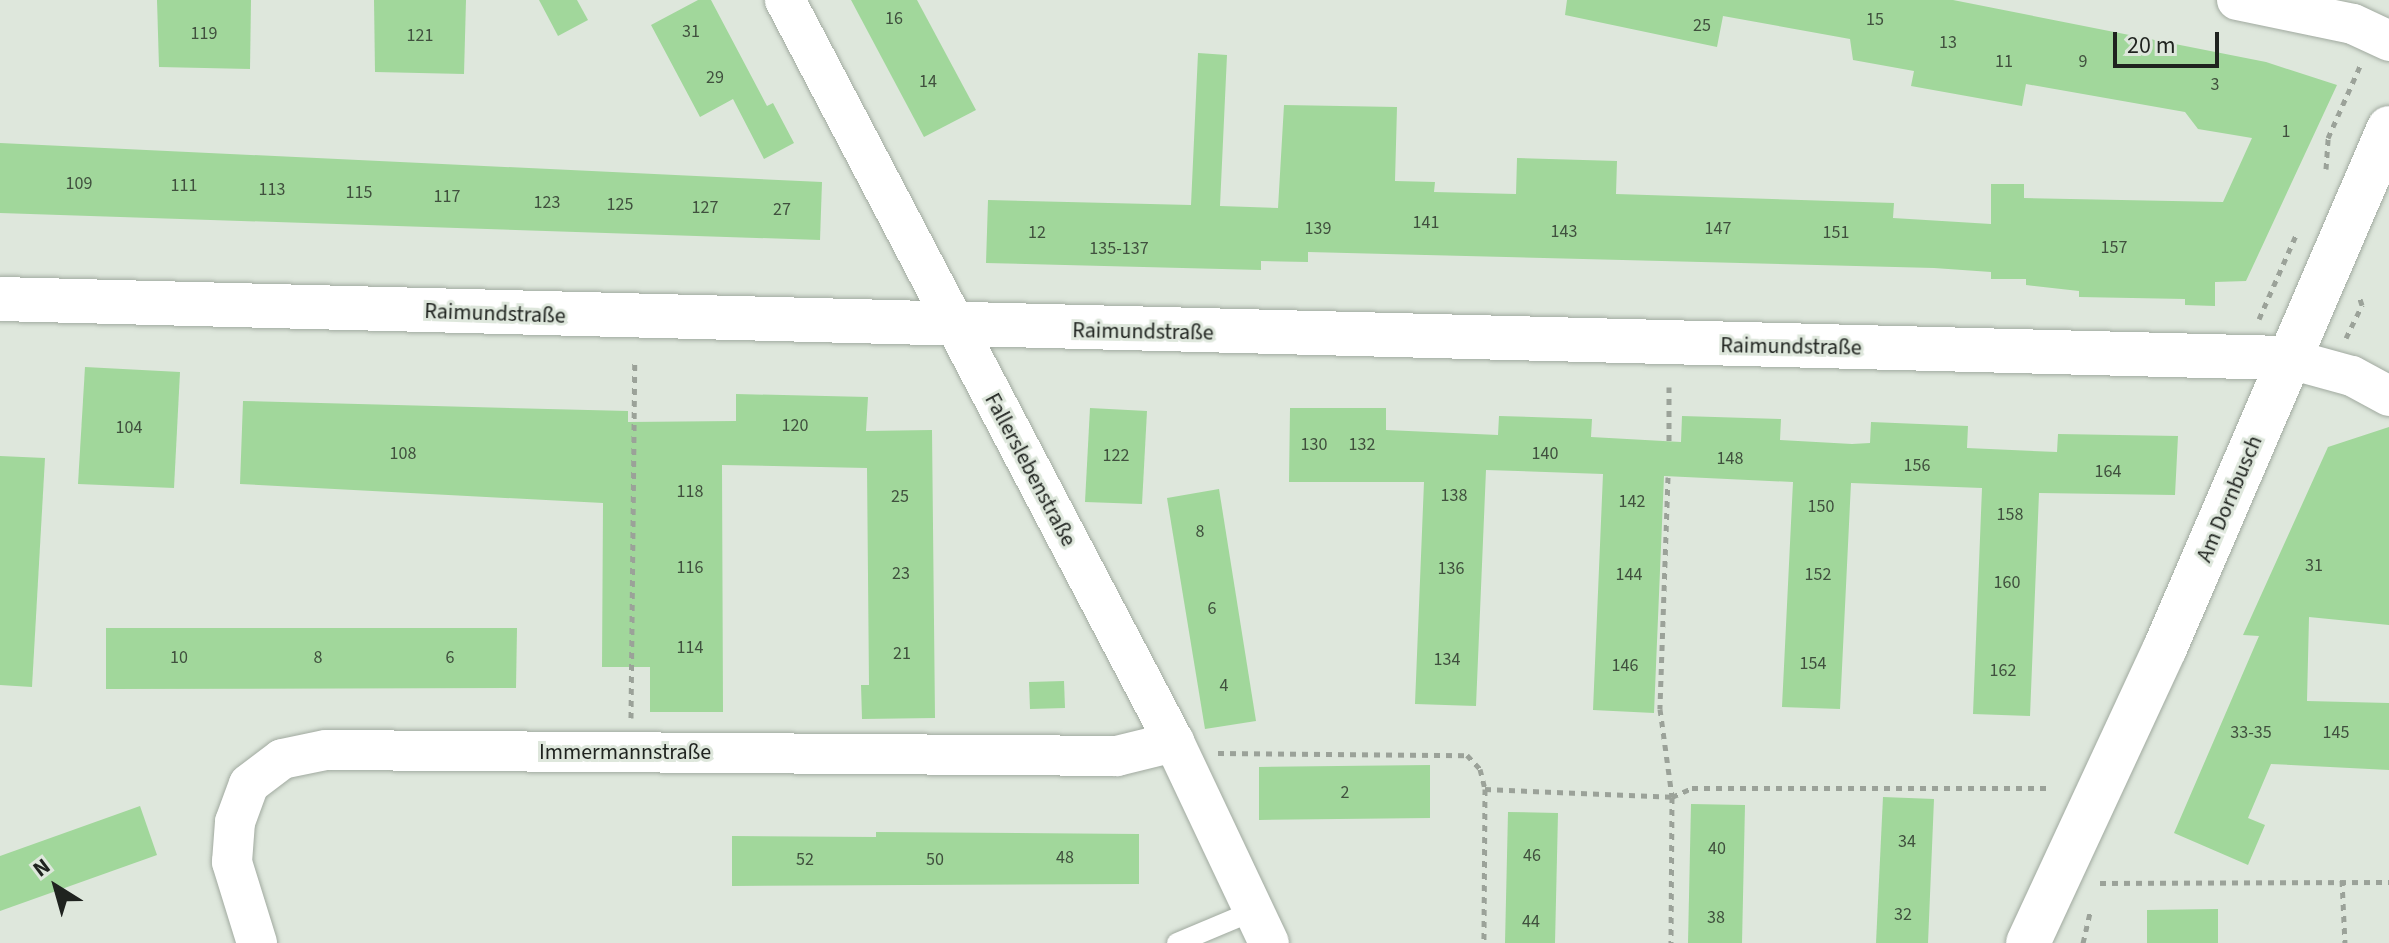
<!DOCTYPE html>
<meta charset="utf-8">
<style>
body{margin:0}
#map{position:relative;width:2389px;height:943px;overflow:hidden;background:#dee7dc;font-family:"Source Sans 3",sans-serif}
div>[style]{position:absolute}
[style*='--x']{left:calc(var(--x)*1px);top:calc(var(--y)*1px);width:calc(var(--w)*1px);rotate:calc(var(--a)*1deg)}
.building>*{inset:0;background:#a1d79b}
.path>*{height:5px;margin-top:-2.5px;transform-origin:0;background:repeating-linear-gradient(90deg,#9ba299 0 6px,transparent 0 12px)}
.roads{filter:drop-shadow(0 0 2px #a1aaa0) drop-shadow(0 0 2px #a1aaa0)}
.service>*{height:20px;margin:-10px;padding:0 10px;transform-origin:10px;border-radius:10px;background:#fff}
.minor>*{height:40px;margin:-20px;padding:0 20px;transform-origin:20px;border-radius:20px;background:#fff}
.tertiary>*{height:44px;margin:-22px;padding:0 22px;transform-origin:22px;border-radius:22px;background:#fff}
.secondary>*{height:44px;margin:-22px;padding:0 22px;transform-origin:22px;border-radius:22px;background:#fff}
span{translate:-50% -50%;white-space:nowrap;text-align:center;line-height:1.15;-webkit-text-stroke:6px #dee7dc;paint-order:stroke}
.number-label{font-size:18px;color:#40503e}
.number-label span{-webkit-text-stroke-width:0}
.street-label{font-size:22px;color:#1f231f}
.north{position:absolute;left:16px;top:847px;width:80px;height:80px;-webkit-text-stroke:6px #dee7dc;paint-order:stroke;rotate:323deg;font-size:22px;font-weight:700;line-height:32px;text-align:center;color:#1f231f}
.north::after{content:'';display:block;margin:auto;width:28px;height:36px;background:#1f231f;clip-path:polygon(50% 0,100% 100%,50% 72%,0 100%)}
.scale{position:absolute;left:2113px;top:32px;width:106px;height:36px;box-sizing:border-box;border:4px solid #1f231f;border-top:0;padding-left:10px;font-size:24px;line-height:28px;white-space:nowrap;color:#1f231f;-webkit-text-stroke:6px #dee7dc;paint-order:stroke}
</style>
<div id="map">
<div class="building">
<div style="clip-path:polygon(157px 0,251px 0,250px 69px,159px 67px)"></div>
<div style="clip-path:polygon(374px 0,466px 0,464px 74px,375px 72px)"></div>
<div style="clip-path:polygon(539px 0,577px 0,588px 20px,558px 36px)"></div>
<div style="clip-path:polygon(698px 0,711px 0,767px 106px,773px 103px,794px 143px,764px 159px,733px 99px,700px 117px,651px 25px)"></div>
<div style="clip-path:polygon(851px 0,917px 0,976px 110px,924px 137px)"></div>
<div style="clip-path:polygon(1567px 0,1953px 0,2266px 62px,2337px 85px,2246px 281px,2215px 282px,2215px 306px,2185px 305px,2185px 299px,2079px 297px,2079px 291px,2026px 285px,2026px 279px,1991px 279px,1991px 272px,1934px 268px,1308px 252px,1308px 262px,1261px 261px,1261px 270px,986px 263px,988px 200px,1191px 205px,1198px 53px,1227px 55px,1220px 206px,1278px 208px,1284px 105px,1397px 107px,1395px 181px,1435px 182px,1434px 192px,1516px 194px,1517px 158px,1617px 161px,1616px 194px,1894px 203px,1893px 218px,1991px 224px,1991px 184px,2024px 184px,2024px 198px,2223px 202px,2252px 138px,2198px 129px,2185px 112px,2026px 84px,2022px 106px,1911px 86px,1914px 71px,1853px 60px,1850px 39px,1723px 16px,1717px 47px,1565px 15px)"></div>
<div style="clip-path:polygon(0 143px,822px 182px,820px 240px,0 213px)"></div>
<div style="clip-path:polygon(85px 367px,180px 372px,174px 488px,78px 484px)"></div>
<div style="clip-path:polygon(736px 394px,868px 397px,866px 431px,932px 430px,935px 718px,862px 719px,861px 685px,869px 685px,867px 468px,722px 465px,723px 712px,650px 712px,650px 667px,602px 667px,603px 503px,240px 484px,243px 401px,628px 411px,628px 422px,736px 421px)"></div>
<div style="clip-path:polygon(1090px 408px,1147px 411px,1142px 504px,1085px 502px)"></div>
<div style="clip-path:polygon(1290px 408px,1386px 408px,1386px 430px,1498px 435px,1499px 416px,1592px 419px,1591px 437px,1681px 442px,1682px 416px,1781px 419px,1780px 440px,1852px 444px,1870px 443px,1871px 422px,1968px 426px,1967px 448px,2057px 452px,2058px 434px,2178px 436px,2175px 495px,2039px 493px,2030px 716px,1973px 714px,1982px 488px,1851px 483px,1840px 709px,1782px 707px,1793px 482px,1664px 476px,1654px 713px,1593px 710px,1603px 474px,1486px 470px,1476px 706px,1415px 704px,1424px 482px,1289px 482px)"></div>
<div style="clip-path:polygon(2389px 427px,2389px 625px,2309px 617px,2307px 701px,2389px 703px,2389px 770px,2271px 764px,2248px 818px,2265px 825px,2248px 865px,2174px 833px,2259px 636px,2243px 635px,2328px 447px)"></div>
<div style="clip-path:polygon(0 456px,45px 458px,32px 687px,0 685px)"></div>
<div style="clip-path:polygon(1219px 489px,1256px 721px,1205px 729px,1167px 498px)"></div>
<div style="clip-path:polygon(106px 628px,517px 628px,516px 688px,106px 689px)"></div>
<div style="clip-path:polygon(1064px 681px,1065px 708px,1030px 709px,1029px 682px)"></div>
<div style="clip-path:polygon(1430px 765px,1430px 818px,1259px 820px,1259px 767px)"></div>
<div style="clip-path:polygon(1883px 797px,1934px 799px,1928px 943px,1876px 943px)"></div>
<div style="clip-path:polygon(1691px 804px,1745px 805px,1742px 943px,1688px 943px)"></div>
<div style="clip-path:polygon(140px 806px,157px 855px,0 911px,0 856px)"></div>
<div style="clip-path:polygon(1508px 812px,1558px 813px,1555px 943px,1505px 943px)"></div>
<div style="clip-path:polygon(876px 832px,1139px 834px,1139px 884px,732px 886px,732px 836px,876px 837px)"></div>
<div style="clip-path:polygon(2218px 909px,2218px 943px,2147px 943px,2147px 910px)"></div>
</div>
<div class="path">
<div style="--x:2326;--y:169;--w:31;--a:-86"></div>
<div style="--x:2328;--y:138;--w:79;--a:-66"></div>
<div style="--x:2259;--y:319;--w:94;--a:-66.2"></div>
<div style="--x:2346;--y:338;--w:37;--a:-64"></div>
<div style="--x:2362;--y:305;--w:9;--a:-108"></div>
<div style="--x:1669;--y:387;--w:54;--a:90"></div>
<div style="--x:1668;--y:477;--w:232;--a:92"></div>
<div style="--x:1660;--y:709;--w:89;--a:82.2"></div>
<div style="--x:1672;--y:797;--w:146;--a:90.4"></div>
<div style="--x:631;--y:718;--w:359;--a:-89.4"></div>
<div style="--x:1218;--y:753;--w:249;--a:0.5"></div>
<div style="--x:1467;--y:755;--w:19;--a:47"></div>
<div style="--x:1480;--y:769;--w:21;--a:76"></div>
<div style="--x:1485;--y:789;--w:154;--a:90.4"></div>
<div style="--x:1485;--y:789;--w:187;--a:2.4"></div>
<div style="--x:1672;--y:797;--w:22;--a:-24"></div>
<div style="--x:1692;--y:788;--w:359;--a:0"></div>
<div style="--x:2342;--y:880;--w:63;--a:87.3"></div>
<div style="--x:2100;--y:883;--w:289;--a:-0.2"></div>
<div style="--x:2083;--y:943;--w:35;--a:-77"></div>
</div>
<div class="roads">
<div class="service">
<div style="--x:1177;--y:943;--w:82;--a:-22.8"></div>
</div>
<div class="minor">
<div style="--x:785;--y:0;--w:838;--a:62.33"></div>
<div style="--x:1174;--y:742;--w:222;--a:64.7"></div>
<div style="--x:2237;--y:0;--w:118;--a:11.7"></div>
<div style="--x:2353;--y:24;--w:40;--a:25"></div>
<div style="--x:2286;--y:358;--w:68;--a:15.3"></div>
<div style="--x:2352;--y:376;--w:42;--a:28.4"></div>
<div style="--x:257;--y:943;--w:85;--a:-107.2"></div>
<div style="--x:232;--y:862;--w:40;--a:-85.7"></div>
<div style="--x:235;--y:822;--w:40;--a:-69.8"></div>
<div style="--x:249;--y:784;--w:41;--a:-37.1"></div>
<div style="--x:282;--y:759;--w:45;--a:-11.6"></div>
<div style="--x:326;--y:750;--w:791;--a:0.43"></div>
<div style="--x:1117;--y:756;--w:59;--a:-13.8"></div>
</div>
<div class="tertiary">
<div style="--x:0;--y:299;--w:2287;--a:1.48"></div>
</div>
<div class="secondary">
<div style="--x:2028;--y:943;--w:325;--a:-65.1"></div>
<div style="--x:2165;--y:648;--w:566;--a:-66.7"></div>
</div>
</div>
<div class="number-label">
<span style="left:894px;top:19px">16</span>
<span style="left:1875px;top:20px">15</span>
<span style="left:1702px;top:26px">25</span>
<span style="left:691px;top:32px">31</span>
<span style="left:204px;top:34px">119</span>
<span style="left:420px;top:36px">121</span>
<span style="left:1948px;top:43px">13</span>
<span style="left:2004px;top:62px">11</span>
<span style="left:2083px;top:62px">9</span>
<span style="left:715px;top:78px">29</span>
<span style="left:928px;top:82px">14</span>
<span style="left:2215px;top:85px">3</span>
<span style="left:2286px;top:132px">1</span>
<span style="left:79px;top:184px">109</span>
<span style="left:184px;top:186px">111</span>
<span style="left:272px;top:190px">113</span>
<span style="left:359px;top:193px">115</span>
<span style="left:447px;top:197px">117</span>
<span style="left:547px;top:203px">123</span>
<span style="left:620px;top:205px">125</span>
<span style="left:705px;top:208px">127</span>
<span style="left:782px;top:210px">27</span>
<span style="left:1426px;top:223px">141</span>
<span style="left:1318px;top:229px">139</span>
<span style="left:1718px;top:229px">147</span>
<span style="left:1564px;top:232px">143</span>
<span style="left:1037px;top:233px">12</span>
<span style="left:1836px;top:233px">151</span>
<span style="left:2114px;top:248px">157</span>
<span style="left:1119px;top:249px">135-137</span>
<span style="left:795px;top:426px">120</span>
<span style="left:129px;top:428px">104</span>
<span style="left:1314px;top:445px">130</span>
<span style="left:1362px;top:445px">132</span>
<span style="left:403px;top:454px">108</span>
<span style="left:1545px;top:454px">140</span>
<span style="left:1116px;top:456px">122</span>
<span style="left:1730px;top:459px">148</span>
<span style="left:1917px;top:466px">156</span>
<span style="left:2108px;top:472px">164</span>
<span style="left:690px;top:492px">118</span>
<span style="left:1454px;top:496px">138</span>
<span style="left:900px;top:497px">25</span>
<span style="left:1632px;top:502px">142</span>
<span style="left:1821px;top:507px">150</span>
<span style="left:2010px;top:515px">158</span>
<span style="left:1200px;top:532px">8</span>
<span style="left:2314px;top:566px">31</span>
<span style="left:690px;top:568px">116</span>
<span style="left:1451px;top:569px">136</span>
<span style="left:901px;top:574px">23</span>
<span style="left:1629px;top:575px">144</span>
<span style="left:1818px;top:575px">152</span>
<span style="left:2007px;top:583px">160</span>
<span style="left:1212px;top:609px">6</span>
<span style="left:690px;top:648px">114</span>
<span style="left:902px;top:654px">21</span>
<span style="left:179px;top:658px">10</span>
<span style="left:318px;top:658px">8</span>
<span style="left:450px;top:658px">6</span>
<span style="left:1447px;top:660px">134</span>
<span style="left:1813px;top:664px">154</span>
<span style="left:1625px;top:666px">146</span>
<span style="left:2003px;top:671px">162</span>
<span style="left:1224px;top:686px">4</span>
<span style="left:2251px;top:733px">33-35</span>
<span style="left:2336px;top:733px">145</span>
<span style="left:1345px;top:793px">2</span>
<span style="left:1907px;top:842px">34</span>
<span style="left:1717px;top:849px">40</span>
<span style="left:1532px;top:856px">46</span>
<span style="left:1065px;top:858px">48</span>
<span style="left:805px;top:860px">52</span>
<span style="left:935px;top:860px">50</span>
<span style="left:1903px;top:915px">32</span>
<span style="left:1716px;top:918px">38</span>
<span style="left:1531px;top:922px">44</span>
</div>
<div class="street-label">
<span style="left:495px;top:314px;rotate:2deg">Raimundstraße</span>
<span style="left:1143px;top:332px;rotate:1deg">Raimundstraße</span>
<span style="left:1791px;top:347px;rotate:1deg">Raimundstraße</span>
<span style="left:1030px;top:470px;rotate:62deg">Fallerslebenstraße</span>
<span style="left:2230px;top:499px;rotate:-67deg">Am Dornbusch</span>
<span style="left:625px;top:753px">Immermannstraße</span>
</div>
<div class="north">N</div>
<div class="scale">20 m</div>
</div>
